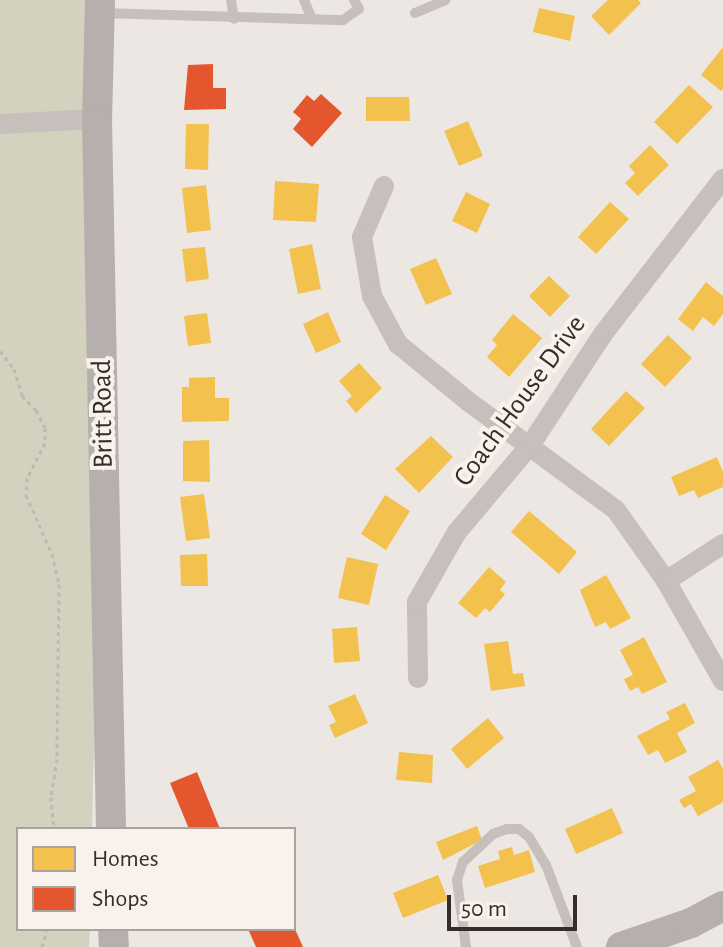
<!DOCTYPE html>
<style>
body{margin:0}
#map{position:relative;width:723px;height:947px;overflow:hidden;background:#ede7e3;font-family:"Alegreya Sans",sans-serif}
div>[style]{position:absolute}
[style*='--x']{left:calc(var(--x)*1px);top:calc(var(--y)*1px);width:calc(var(--w)*1px);rotate:calc(var(--a)*1deg)}
.green>*{inset:0;background:#d2d2be}
.homes>*{inset:0;background:#f2c14e}
.shops>*{inset:0;background:#e4572e}
.path>*{height:3px;margin-top:-1.5px;transform-origin:0;background:repeating-linear-gradient(90deg,#bfb8b5 0 4px,transparent 0 8px)}
.lane>*{height:10px;margin:-5px;padding:0 5px;transform-origin:5px;border-radius:5px;background:#c7bfbc}
.street>*{height:20px;margin:-10px;padding:0 10px;transform-origin:10px;border-radius:10px;background:#c7bfbc}
.secondary>*{height:30px;margin:-15px;padding:0 15px;transform-origin:15px;border-radius:15px;background:#b7afad}
span{translate:-50% -50%;white-space:nowrap;text-align:center;line-height:1.15;-webkit-text-stroke:8px #f9f1ec;paint-order:stroke}
.street-label{font-size:28px;color:#372c2a}
.legend{position:absolute;left:16px;top:827px;width:280px;height:104px;box-sizing:border-box;background:#f9f1ec;border:2px solid #aba29e;margin:0;padding:10px 14px;list-style:none;font-size:24px;color:#372c2a}
.legend li{display:flex;align-items:center;gap:16px;height:40px}
.legend b{width:40px;border:2px solid #aba29e}
.scale{position:absolute;left:447px;top:895px;width:130px;height:36px;box-sizing:border-box;border:4px solid #372c2a;border-top:0;padding-left:10px;font-size:24px;line-height:28px;white-space:nowrap;color:#372c2a;-webkit-text-stroke:6px #f9f1ec;paint-order:stroke}
</style>
<div id="map">
<div class="green">
<div style="clip-path:polygon(0 0,107px 0,110px 111px,92px 829px,18px 829px,18px 929px,90px 929px,89px 947px,0 947px)"></div>
</div>
<div class="homes">
<div style="clip-path:polygon(608px 0,638px 0,641px 3px,609px 35px,591px 16px)"></div>
<div style="clip-path:polygon(539px 8px,575px 16px,570px 41px,533px 32px)"></div>
<div style="clip-path:polygon(723px 47px,723px 89px,721px 91px,701px 75px)"></div>
<div style="clip-path:polygon(689px 85px,713px 107px,677px 144px,654px 122px)"></div>
<div style="clip-path:polygon(366px 97px,409px 97px,410px 121px,366px 121px)"></div>
<div style="clip-path:polygon(468px 121px,483px 156px,459px 166px,444px 131px)"></div>
<div style="clip-path:polygon(186px 124px,209px 124px,208px 170px,185px 169px)"></div>
<div style="clip-path:polygon(650px 145px,669px 165px,638px 196px,625px 183px,635px 173px,629px 166px)"></div>
<div style="clip-path:polygon(275px 181px,319px 184px,316px 222px,273px 220px)"></div>
<div style="clip-path:polygon(206px 185px,211px 230px,187px 233px,182px 188px)"></div>
<div style="clip-path:polygon(466px 192px,490px 204px,477px 233px,452px 221px)"></div>
<div style="clip-path:polygon(610px 202px,629px 219px,596px 254px,578px 237px)"></div>
<div style="clip-path:polygon(312px 244px,321px 289px,298px 294px,289px 249px)"></div>
<div style="clip-path:polygon(205px 247px,209px 279px,186px 282px,182px 249px)"></div>
<div style="clip-path:polygon(436px 258px,452px 294px,426px 305px,410px 269px)"></div>
<div style="clip-path:polygon(549px 276px,570px 296px,550px 317px,529px 296px)"></div>
<div style="clip-path:polygon(706px 282px,723px 296px,723px 314px,714px 326px,703px 317px,693px 331px,678px 319px)"></div>
<div style="clip-path:polygon(328px 312px,341px 342px,316px 353px,303px 324px)"></div>
<div style="clip-path:polygon(207px 313px,211px 343px,188px 346px,184px 316px)"></div>
<div style="clip-path:polygon(513px 314px,542px 338px,509px 377px,487px 357px,497px 345px,492px 340px)"></div>
<div style="clip-path:polygon(668px 335px,692px 358px,665px 387px,641px 364px)"></div>
<div style="clip-path:polygon(359px 363px,382px 388px,356px 413px,346px 401px,352px 396px,339px 381px)"></div>
<div style="clip-path:polygon(215px 377px,215px 398px,229px 398px,229px 421px,182px 422px,182px 387px,189px 387px,189px 378px)"></div>
<div style="clip-path:polygon(626px 391px,645px 408px,609px 446px,591px 429px)"></div>
<div style="clip-path:polygon(431px 436px,453px 457px,419px 493px,395px 469px)"></div>
<div style="clip-path:polygon(209px 440px,210px 482px,183px 481px,183px 441px)"></div>
<div style="clip-path:polygon(717px 457px,723px 472px,723px 487px,698px 498px,694px 490px,679px 496px,671px 477px)"></div>
<div style="clip-path:polygon(204px 494px,210px 538px,186px 541px,180px 497px)"></div>
<div style="clip-path:polygon(385px 495px,410px 511px,386px 550px,361px 534px)"></div>
<div style="clip-path:polygon(529px 511px,577px 552px,559px 574px,511px 532px)"></div>
<div style="clip-path:polygon(207px 554px,208px 586px,181px 586px,180px 555px)"></div>
<div style="clip-path:polygon(347px 557px,378px 564px,369px 605px,338px 598px)"></div>
<div style="clip-path:polygon(489px 567px,506px 582px,500px 590px,505px 594px,490px 612px,485px 608px,476px 618px,458px 603px)"></div>
<div style="clip-path:polygon(606px 575px,631px 618px,610px 629px,606px 622px,595px 627px,580px 590px)"></div>
<div style="clip-path:polygon(357px 627px,360px 661px,334px 663px,332px 629px)"></div>
<div style="clip-path:polygon(644px 637px,667px 682px,642px 694px,638px 687px,630px 691px,624px 679px,633px 675px,620px 650px)"></div>
<div style="clip-path:polygon(508px 641px,513px 674px,523px 673px,525px 686px,491px 691px,484px 644px)"></div>
<div style="clip-path:polygon(355px 694px,368px 723px,335px 738px,329px 725px,336px 722px,328px 706px)"></div>
<div style="clip-path:polygon(685px 703px,695px 723px,677px 733px,687px 752px,665px 763px,658px 750px,648px 755px,637px 736px,670px 719px,666px 712px)"></div>
<div style="clip-path:polygon(488px 718px,504px 738px,467px 769px,451px 749px)"></div>
<div style="clip-path:polygon(399px 752px,433px 755px,432px 783px,396px 780px)"></div>
<div style="clip-path:polygon(718px 760px,723px 769px,723px 802px,698px 816px,691px 804px,684px 808px,679px 800px,696px 791px,688px 777px)"></div>
<div style="clip-path:polygon(612px 808px,623px 833px,576px 854px,565px 829px)"></div>
<div style="clip-path:polygon(477px 826px,482px 840px,443px 860px,436px 842px)"></div>
<div style="clip-path:polygon(512px 847px,514px 855px,529px 850px,535px 872px,485px 888px,478px 866px,500px 859px,498px 851px)"></div>
<div style="clip-path:polygon(438px 875px,448px 900px,403px 918px,393px 893px)"></div>
</div>
<div class="shops">
<div style="clip-path:polygon(213px 64px,213px 88px,226px 88px,226px 109px,184px 110px,188px 65px)"></div>
<div style="clip-path:polygon(321px 94px,342px 113px,312px 147px,293px 129px,301px 119px,293px 112px,307px 95px,314px 101px)"></div>
<div style="clip-path:polygon(197px 772px,220px 829px,189px 829px,170px 783px)"></div>
<div style="clip-path:polygon(248px 929px,295px 929px,303px 947px,256px 947px)"></div>
</div>
<div class="path">
<div style="--x:0;--y:351;--w:23;--a:52"></div>
<div style="--x:14;--y:369;--w:28;--a:73"></div>
<div style="--x:22;--y:396;--w:20;--a:45"></div>
<div style="--x:36;--y:410;--w:20;--a:63"></div>
<div style="--x:45;--y:428;--w:15;--a:90"></div>
<div style="--x:45;--y:443;--w:39;--a:117"></div>
<div style="--x:27;--y:478;--w:17;--a:93"></div>
<div style="--x:26;--y:495;--w:64;--a:66.2"></div>
<div style="--x:52;--y:554;--w:31;--a:77"></div>
<div style="--x:59;--y:584;--w:175;--a:90.7"></div>
<div style="--x:57;--y:759;--w:38;--a:99"></div>
<div style="--x:51;--y:797;--w:32;--a:85"></div>
<div style="--x:42;--y:947;--w:19;--a:-74"></div>
</div>
<div class="lane">
<div style="--x:231;--y:0;--w:19;--a:81"></div>
<div style="--x:304;--y:0;--w:21;--a:67"></div>
<div style="--x:101;--y:13;--w:242;--a:1.7"></div>
<div style="--x:343;--y:20;--w:19;--a:-35"></div>
<div style="--x:359;--y:9;--w:10;--a:-119"></div>
<div style="--x:415;--y:13;--w:33;--a:-23"></div>
<div style="--x:466;--y:947;--w:68;--a:-97.7"></div>
<div style="--x:457;--y:880;--w:19;--a:-72"></div>
<div style="--x:463;--y:862;--w:41;--a:-43"></div>
<div style="--x:493;--y:834;--w:15;--a:-20"></div>
<div style="--x:507;--y:829;--w:12;--a:0"></div>
<div style="--x:519;--y:829;--w:13;--a:39"></div>
<div style="--x:529;--y:837;--w:33;--a:59"></div>
<div style="--x:546;--y:865;--w:88;--a:69.3"></div>
</div>
<div class="street">
<div style="--x:0;--y:124;--w:97;--a:-3"></div>
<div style="--x:384;--y:186;--w:56;--a:113.3"></div>
<div style="--x:362;--y:237;--w:60;--a:80.4"></div>
<div style="--x:372;--y:296;--w:55;--a:61.6"></div>
<div style="--x:398;--y:344;--w:92;--a:39.2"></div>
<div style="--x:469;--y:402;--w:182;--a:36.3"></div>
<div style="--x:616;--y:510;--w:87;--a:54.8"></div>
<div style="--x:666;--y:581;--w:115;--a:60.3"></div>
<div style="--x:666;--y:581;--w:68;--a:-33"></div>
<div style="--x:418;--y:678;--w:76;--a:-90.8"></div>
<div style="--x:417;--y:602;--w:81;--a:-60.3"></div>
<div style="--x:457;--y:532;--w:115;--a:-49.9"></div>
<div style="--x:531;--y:444;--w:131;--a:-56.8"></div>
<div style="--x:603;--y:334;--w:196;--a:-52.3"></div>
</div>
<div class="secondary">
<div style="--x:100;--y:0;--w:119;--a:91.4"></div>
<div style="--x:97;--y:119;--w:710;--a:88.87"></div>
<div style="--x:113;--y:929;--w:18;--a:87"></div>
<div style="--x:621;--y:947;--w:74;--a:-18.9"></div>
<div style="--x:691;--y:923;--w:36;--a:-28"></div>
</div>
<div class="street-label">
<span style="left:520px;top:401px;rotate:-54deg">Coach House Drive</span>
<span style="left:103px;top:414px;rotate:-91deg">Britt Road</span>
</div>
<ul class="legend">
<li><b style="height:22px;background:#f2c14e"></b>Homes</li>
<li><b style="height:22px;background:#e4572e"></b>Shops</li>
</ul>
<div class="scale">50 m</div>
</div>
